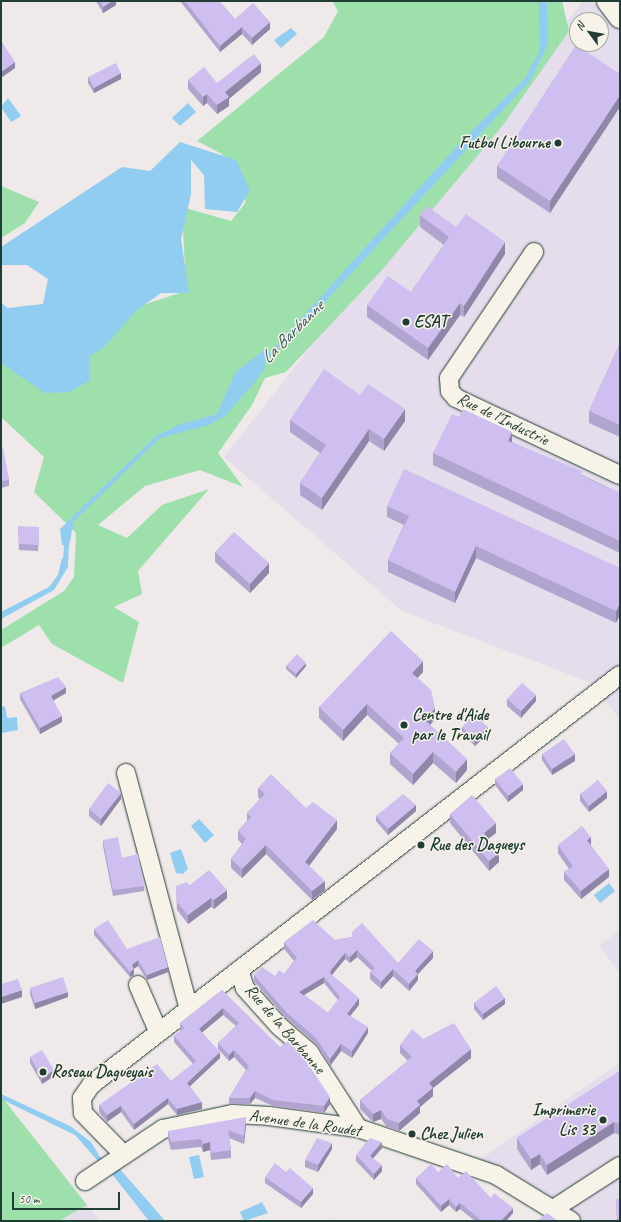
<!DOCTYPE html>
<style>
body{margin:0}
#map{position:relative;width:621px;height:1222px;overflow:hidden;background:#efe9ea;font-family:Caveat,sans-serif}
div>[style]{position:absolute}
[style*='--x']{left:calc(var(--x)*1px);top:calc(var(--y)*1px);width:calc(var(--w)*1px);rotate:calc(var(--a)*1deg)}
.built>*{inset:0;background:#e5dcec}
.green>*{inset:0;background:#9de0ab}
.water>*{inset:0;background:#90cdf0}
.stream>*{height:4.5px;margin:-2.25px;padding:0 2.25px;transform-origin:2.25px;border-radius:2.25px;background:#90cdf0}
.roads{filter:drop-shadow(0 0 1px #1f3d34) drop-shadow(0 0 1px #1f3d34)}
.minor>*{height:18px;margin:-9px;padding:0 9px;transform-origin:9px;border-radius:9px;background:#f7f3e8}
.major>*{height:22px;margin:-11px;padding:0 11px;transform-origin:11px;border-radius:11px;background:#f7f3e8}
.wall>*{inset:0;background:#b1a4ce}
.shaded-wall>*{inset:0;background:#9086a8}
.building>*{inset:0;background:#cebff0}
.dots>*{width:11px;height:11px;translate:-50% -50%;box-sizing:border-box;border:2px solid #f7f3e8;border-radius:50%}
span{translate:-50% -50%;white-space:nowrap;text-align:center;line-height:1.15;-webkit-text-stroke:3px #f7f3e8;paint-order:stroke}
.poi-label{font-size:17px;color:#1f3d34;font-weight:700}
.right{translate:-100% -50%;text-align:right}
.left{translate:0 -50%;text-align:left}
.street-label{font-size:17px;color:#1f3d34}
.water-label{font-size:18px;color:#365a5a;font-style:italic}
.frame{position:absolute;inset:0;border:2px solid #1f3d34;pointer-events:none}
.north{position:absolute;left:569px;top:12px;width:40px;height:40px;box-sizing:border-box;background:#f7f3e8;border:1px solid #a1aaa0;border-radius:50%;rotate:302deg;font-size:11px;font-weight:700;line-height:16px;text-align:center;color:#1f3d34}
.north::after{content:'';display:block;margin:auto;width:14px;height:18px;background:#1f3d34;clip-path:polygon(50% 0,100% 100%,50% 72%,0 100%)}
.scale{position:absolute;left:12px;top:1192px;width:108px;height:18px;box-sizing:border-box;border:2px solid #1f3d34;border-top:0;padding-left:5px;font-size:12px;line-height:14px;white-space:nowrap;color:#1f3d34;-webkit-text-stroke:3px #f7f3e8;paint-order:stroke}
</style>
<div id="map">
<div class="built">
<div style="clip-path:polygon(evenodd,583px 1px,591px 1px,620px 31px,620px 720px,592px 683px,402px 611px,224px 457px,583px 1px,577px 20px,601px 20px,601px 44px,577px 44px,577px 20px)"></div>
<div style="clip-path:polygon(620px 929px,620px 973px,599px 946px)"></div>
<div style="clip-path:polygon(620px 1063px,620px 1221px,557px 1221px,479px 1160px)"></div>
<div style="clip-path:polygon(87px 1205px,100px 1221px,59px 1221px)"></div>
</div>
<div class="green">
<div style="clip-path:polygon(332px 1px,562px 1px,569px 31px,503px 125px,381px 271px,286px 372px,265px 378px,252px 405px,218px 453px,243px 487px,200px 470px,145px 486px,98px 525px,127px 538px,162px 505px,209px 489px,138px 571px,142px 594px,114px 607px,139px 622px,123px 683px,52px 644px,39px 625px,1px 648px,1px 630px,64px 591px,74px 577px,76px 533px,34px 492px,44px 457px,1px 417px,1px 363px,27px 379px,112px 315px,186px 291px,182px 207px,231px 221px,246px 202px,222px 154px,197px 141px,324px 37px,338px 11px)"></div>
<div style="clip-path:polygon(1px 186px,39px 202px,25px 223px,1px 238px)"></div>
<div style="clip-path:polygon(1px 1096px,87px 1205px,59px 1221px,1px 1221px)"></div>
</div>
<div class="water">
<div style="clip-path:polygon(539px 1px,547px 1px,548px 45px,529px 82px,283px 347px,279px 343px,459px 144px,525px 78px,540px 51px)"></div>
<div style="clip-path:polygon(291px 28px,297px 34px,281px 48px,274px 40px)"></div>
<div style="clip-path:polygon(8px 98px,21px 116px,11px 122px,1px 107px)"></div>
<div style="clip-path:polygon(188px 103px,196px 112px,180px 126px,172px 118px)"></div>
<div style="clip-path:polygon(180px 142px,236px 160px,250px 190px,237px 212px,205px 209px,204px 175px,191px 160px,191px 194px,181px 239px,189px 293px,161px 293px,137px 310px,104px 347px,90px 356px,89px 381px,69px 392px,45px 393px,1px 363px,1px 303px,8px 308px,43px 304px,48px 279px,27px 265px,1px 265px,1px 247px,122px 167px,150px 171px)"></div>
<div style="clip-path:polygon(277px 344px,280px 346px,264px 363px,266px 366px,255px 382px,225px 416px,209px 425px,160px 438px,74px 521px,69px 546px,62px 545px,60px 529px,156px 436px,178px 425px,217px 414px,235px 373px,265px 349px,269px 353px)"></div>
<div style="clip-path:polygon(62px 558px,68px 558px,68px 567px,54px 590px,1px 619px,1px 612px,49px 587px,58px 575px)"></div>
<div style="clip-path:polygon(5px 706px,7px 718px,17px 717px,18px 730px,1px 733px,1px 707px)"></div>
<div style="clip-path:polygon(199px 819px,214px 835px,205px 843px,191px 826px)"></div>
<div style="clip-path:polygon(181px 849px,188px 869px,183px 874px,176px 873px,170px 853px)"></div>
<div style="clip-path:polygon(609px 883px,615px 891px,600px 903px,594px 895px)"></div>
<div style="clip-path:polygon(1px 1094px,70px 1126px,91px 1142px,102px 1160px,98px 1161px,75px 1135px,1px 1099px)"></div>
<div style="clip-path:polygon(199px 1155px,204px 1177px,194px 1179px,189px 1157px)"></div>
<div style="clip-path:polygon(117px 1166px,148px 1201px,165px 1221px,149px 1221px,112px 1174px,112px 1167px)"></div>
<div style="clip-path:polygon(262px 1202px,268px 1213px,244px 1221px,240px 1212px)"></div>
</div>
<div class="stream">
<div style="--x:65;--y:563;--w:22;--a:-87"></div>
</div>
<div class="roads">
<div class="minor">
<div style="--x:534;--y:252;--w:152;--a:124"></div>
<div style="--x:449;--y:378;--w:13;--a:86"></div>
<div style="--x:450;--y:391;--w:9;--a:49"></div>
<div style="--x:456;--y:398;--w:181;--a:25.2"></div>
<div style="--x:126;--y:773;--w:241;--a:75.1"></div>
<div style="--x:239;--y:970;--w:19;--a:72"></div>
<div style="--x:245;--y:988;--w:51;--a:48.2"></div>
<div style="--x:279;--y:1026;--w:40;--a:41"></div>
<div style="--x:309;--y:1052;--w:90;--a:57.2"></div>
<div style="--x:138;--y:985;--w:50;--a:66.5"></div>
<div style="--x:122;--y:1153;--w:56;--a:-134.3"></div>
<div style="--x:83;--y:1113;--w:15;--a:-94"></div>
<div style="--x:82;--y:1098;--w:16;--a:-55"></div>
<div style="--x:91;--y:1085;--w:669;--a:-37.78"></div>
<div style="--x:85;--y:1181;--w:94;--a:-33.7"></div>
<div style="--x:163;--y:1129;--w:72;--a:-12.1"></div>
<div style="--x:233;--y:1114;--w:36;--a:3"></div>
<div style="--x:269;--y:1116;--w:90;--a:7.7"></div>
<div style="--x:358;--y:1128;--w:146;--a:18.8"></div>
<div style="--x:496;--y:1175;--w:88;--a:31.5"></div>
<div style="--x:555;--y:1208;--w:77;--a:-32.9"></div>
</div>
<div class="major">
<div style="--x:608;--y:1;--w:20;--a:53"></div>
</div>
</div>
<div class="wall">
<div style="clip-path:polygon(96px 1px,116px 1px,116px 5px,103px 13px)"></div>
<div style="clip-path:polygon(180px 1px,219px 1px,235px 19px,270px 29px,252px 45px,242px 34px,220px 52px)"></div>
<div style="clip-path:polygon(261px 72px,229px 99px,229px 106px,217px 114px,207px 103px,203px 106px,188px 89px,188px 80px,217px 83px)"></div>
<div style="clip-path:polygon(620px 74px,550px 213px,497px 178px,497px 166px)"></div>
<div style="clip-path:polygon(88px 77px,121px 79px,94px 93px,88px 83px)"></div>
<div style="clip-path:polygon(420px 215px,456px 227px,505px 254px,464px 317px,460px 315px,428px 360px,367px 317px,367px 305px,411px 292px,444px 245px,420px 227px)"></div>
<div style="clip-path:polygon(620px 343px,620px 437px,589px 423px,589px 411px)"></div>
<div style="clip-path:polygon(360px 395px,405px 421px,384px 451px,369px 441px,322px 510px,300px 495px,300px 483px,320px 453px,290px 432px,290px 420px)"></div>
<div style="clip-path:polygon(512px 442px,620px 493px,620px 553px,433px 465px,433px 453px)"></div>
<div style="clip-path:polygon(1px 447px,9px 480px,9px 486px,1px 488px)"></div>
<div style="clip-path:polygon(387px 506px,620px 568px,616px 623px,476px 558px,455px 603px,388px 572px,388px 560px,404px 525px,387px 517px)"></div>
<div style="clip-path:polygon(18px 526px,39px 534px,38px 551px,19px 550px)"></div>
<div style="clip-path:polygon(215px 552px,269px 573px,250px 593px,215px 562px)"></div>
<div style="clip-path:polygon(286px 666px,306px 666px,296px 678px,286px 669px)"></div>
<div style="clip-path:polygon(423px 672px,417px 678px,435px 719px,430px 725px,467px 770px,456px 783px,433px 763px,413px 785px,390px 764px,390px 753px,399px 744px,367px 715px,343px 741px,319px 718px,319px 707px)"></div>
<div style="clip-path:polygon(20px 693px,66px 693px,53px 700px,62px 722px,40px 734px,20px 699px)"></div>
<div style="clip-path:polygon(507px 699px,536px 701px,521px 718px,507px 706px)"></div>
<div style="clip-path:polygon(462px 727px,488px 733px,475px 746px,462px 734px)"></div>
<div style="clip-path:polygon(542px 754px,575px 761px,552px 775px,542px 760px)"></div>
<div style="clip-path:polygon(495px 779px,523px 790px,508px 802px,495px 785px)"></div>
<div style="clip-path:polygon(258px 788px,306px 808px,337px 829px,309px 866px,325px 890px,312px 900px,266px 854px,242px 878px,231px 868px,231px 859px,242px 844px,238px 840px,238px 831px,247px 821px,247px 813px,260px 799px,258px 797px)"></div>
<div style="clip-path:polygon(580px 794px,607px 798px,589px 812px,580px 801px)"></div>
<div style="clip-path:polygon(121px 799px,101px 826px,89px 816px,89px 809px)"></div>
<div style="clip-path:polygon(416px 811px,388px 835px,376px 821px,376px 816px)"></div>
<div style="clip-path:polygon(450px 814px,496px 833px,488px 839px,499px 862px,489px 871px,450px 823px)"></div>
<div style="clip-path:polygon(103px 840px,122px 858px,144px 886px,144px 891px,113px 896px,103px 846px)"></div>
<div style="clip-path:polygon(558px 845px,591px 845px,609px 877px,581px 899px,564px 880px,564px 872px,569px 869px,558px 853px)"></div>
<div style="clip-path:polygon(190px 885px,227px 898px,214px 909px,211px 907px,188px 924px,177px 910px,176px 886px)"></div>
<div style="clip-path:polygon(94px 929px,127px 949px,168px 972px,147px 980px,138px 966px,134px 969px,134px 975px,130px 977px,94px 935px)"></div>
<div style="clip-path:polygon(evenodd,352px 932px,398px 963px,433px 958px,418px 974px,418px 980px,409px 991px,393px 976px,381px 989px,370px 979px,370px 972px,372px 971px,357px 957px,350px 963px,345px 959px,332px 975px,359px 1005px,350px 1016px,368px 1033px,352px 1058px,341px 1051px,330px 1066px,316px 1044px,286px 1018px,254px 981px,254px 975px,275px 976px,284px 974px,294px 961px,284px 949px,284px 942px,335px 940px,352px 937px,352px 932px,324px 983px,338px 1000px,328px 1013px,304px 995px,324px 983px)"></div>
<div style="clip-path:polygon(30px 988px,68px 997px,35px 1009px,30px 994px)"></div>
<div style="clip-path:polygon(222px 990px,330px 1104px,324px 1113px,273px 1106px,255px 1098px,250px 1104px,229px 1104px,229px 1098px,246px 1070px,234px 1057px,229px 1061px,218px 1049px,218px 1043px,236px 1026px,223px 1015px,202px 1032px,220px 1058px,190px 1086px,202px 1109px,177px 1115px,168px 1104px,134px 1130px,121px 1112px,107px 1122px,99px 1112px,99px 1105px,171px 1081px,193px 1064px,174px 1042px,174px 1036px,181px 1031px,180px 1030px,180px 1023px)"></div>
<div style="clip-path:polygon(474px 1003px,505px 1004px,483px 1020px,474px 1009px)"></div>
<div style="clip-path:polygon(423px 1039px,471px 1058px,433px 1088px,433px 1096px,420px 1107px,420px 1113px,399px 1131px,387px 1127px,381px 1119px,373px 1122px,360px 1109px,360px 1100px,408px 1061px,400px 1053px,400px 1045px)"></div>
<div style="clip-path:polygon(30px 1057px,54px 1076px,42px 1084px,30px 1063px)"></div>
<div style="clip-path:polygon(620px 1071px,620px 1135px,614px 1133px,547px 1175px,540px 1164px,531px 1170px,517px 1149px,517px 1138px)"></div>
<div style="clip-path:polygon(246px 1125px,244px 1144px,229px 1138px,231px 1150px,231px 1158px,211px 1160px,210px 1150px,203px 1152px,201px 1147px,171px 1150px,168px 1139px,168px 1131px)"></div>
<div style="clip-path:polygon(382px 1148px,373px 1158px,382px 1171px,374px 1180px,356px 1161px,356px 1155px)"></div>
<div style="clip-path:polygon(332px 1149px,318px 1172px,305px 1167px,305px 1160px)"></div>
<div style="clip-path:polygon(438px 1172px,458px 1178px,491px 1198px,513px 1213px,506px 1221px,475px 1221px,460px 1209px,456px 1212px,449px 1205px,441px 1212px,416px 1184px,416px 1178px)"></div>
<div style="clip-path:polygon(265px 1177px,313px 1194px,301px 1208px,265px 1183px)"></div>
<div style="clip-path:polygon(616px 1199px,620px 1200px,620px 1221px,617px 1221px)"></div>
</div>
<div class="shaded-wall">
<div style="clip-path:polygon(112px 1px,116px 1px,116px 5px,103px 13px,103px 7px)"></div>
<div style="clip-path:polygon(270px 22px,270px 29px,252px 45px,252px 38px)"></div>
<div style="clip-path:polygon(242px 27px,242px 34px,220px 52px,220px 46px)"></div>
<div style="clip-path:polygon(15px 62px,15px 68px,1px 78px,1px 72px)"></div>
<div style="clip-path:polygon(261px 63px,261px 72px,229px 99px,229px 106px,217px 114px,217px 105px,225px 92px)"></div>
<div style="clip-path:polygon(121px 73px,121px 79px,94px 93px,94px 88px)"></div>
<div style="clip-path:polygon(207px 94px,207px 103px,203px 106px,203px 97px)"></div>
<div style="clip-path:polygon(620px 95px,620px 107px,550px 213px,550px 201px)"></div>
<div style="clip-path:polygon(505px 242px,505px 254px,464px 317px,464px 306px)"></div>
<div style="clip-path:polygon(460px 303px,460px 315px,428px 360px,428px 348px)"></div>
<div style="clip-path:polygon(405px 409px,405px 421px,384px 451px,384px 439px)"></div>
<div style="clip-path:polygon(369px 429px,369px 441px,322px 510px,322px 498px)"></div>
<div style="clip-path:polygon(512px 432px,512px 444px,508px 441px)"></div>
<div style="clip-path:polygon(476px 546px,476px 558px,455px 603px,455px 592px)"></div>
<div style="clip-path:polygon(269px 563px,269px 573px,250px 593px,250px 584px)"></div>
<div style="clip-path:polygon(620px 603px,620px 615px,616px 623px,616px 611px)"></div>
<div style="clip-path:polygon(423px 661px,423px 672px,412px 684px,412px 673px)"></div>
<div style="clip-path:polygon(306px 663px,306px 666px,296px 678px,296px 674px)"></div>
<div style="clip-path:polygon(66px 687px,66px 693px,51px 702px,51px 696px)"></div>
<div style="clip-path:polygon(536px 695px,536px 701px,521px 718px,521px 711px)"></div>
<div style="clip-path:polygon(367px 704px,367px 715px,343px 741px,343px 730px)"></div>
<div style="clip-path:polygon(435px 708px,435px 719px,425px 731px,425px 720px)"></div>
<div style="clip-path:polygon(62px 716px,62px 722px,40px 734px,40px 728px)"></div>
<div style="clip-path:polygon(488px 727px,488px 733px,475px 746px,475px 740px)"></div>
<div style="clip-path:polygon(433px 752px,433px 763px,413px 785px,413px 774px)"></div>
<div style="clip-path:polygon(575px 754px,575px 761px,552px 775px,552px 769px)"></div>
<div style="clip-path:polygon(467px 759px,467px 770px,456px 783px,456px 772px)"></div>
<div style="clip-path:polygon(523px 784px,523px 790px,508px 802px,508px 796px)"></div>
<div style="clip-path:polygon(607px 791px,607px 798px,589px 812px,589px 806px)"></div>
<div style="clip-path:polygon(121px 793px,121px 799px,101px 826px,101px 819px)"></div>
<div style="clip-path:polygon(416px 805px,416px 811px,388px 835px,388px 829px)"></div>
<div style="clip-path:polygon(337px 820px,337px 829px,305px 871px,305px 862px)"></div>
<div style="clip-path:polygon(496px 823px,496px 833px,484px 842px,484px 833px)"></div>
<div style="clip-path:polygon(591px 837px,591px 845px,587px 848px,587px 840px)"></div>
<div style="clip-path:polygon(266px 845px,266px 854px,242px 878px,242px 869px)"></div>
<div style="clip-path:polygon(499px 853px,499px 862px,489px 871px,489px 861px)"></div>
<div style="clip-path:polygon(609px 869px,609px 877px,581px 899px,581px 891px)"></div>
<div style="clip-path:polygon(325px 881px,325px 890px,312px 900px,312px 891px)"></div>
<div style="clip-path:polygon(227px 890px,227px 898px,214px 909px,214px 900px)"></div>
<div style="clip-path:polygon(211px 898px,211px 907px,188px 924px,188px 915px)"></div>
<div style="clip-path:polygon(357px 950px,357px 957px,350px 963px,350px 957px)"></div>
<div style="clip-path:polygon(433px 951px,433px 958px,418px 974px,418px 980px,409px 991px,409px 984px,415px 971px)"></div>
<div style="clip-path:polygon(345px 953px,345px 959px,331px 976px,330px 973px,331px 970px)"></div>
<div style="clip-path:polygon(138px 960px,138px 966px,132px 970px,132px 965px)"></div>
<div style="clip-path:polygon(168px 967px,168px 972px,147px 980px,147px 975px)"></div>
<div style="clip-path:polygon(134px 969px,134px 975px,130px 977px,130px 972px)"></div>
<div style="clip-path:polygon(393px 969px,393px 976px,381px 989px,381px 982px)"></div>
<div style="clip-path:polygon(324px 977px,324px 983px,299px 998px,299px 992px)"></div>
<div style="clip-path:polygon(22px 990px,22px 997px,1px 1004px,1px 997px)"></div>
<div style="clip-path:polygon(68px 992px,68px 997px,35px 1009px,35px 1003px)"></div>
<div style="clip-path:polygon(359px 998px,359px 1005px,347px 1020px,347px 1014px)"></div>
<div style="clip-path:polygon(505px 998px,505px 1004px,483px 1020px,483px 1014px)"></div>
<div style="clip-path:polygon(223px 1008px,223px 1015px,199px 1035px,199px 1029px)"></div>
<div style="clip-path:polygon(368px 1027px,368px 1033px,352px 1058px,352px 1051px)"></div>
<div style="clip-path:polygon(341px 1044px,341px 1051px,330px 1066px,330px 1059px)"></div>
<div style="clip-path:polygon(471px 1049px,471px 1058px,433px 1088px,433px 1096px,420px 1107px,420px 1113px,399px 1131px,399px 1123px,417px 1101px,429px 1083px)"></div>
<div style="clip-path:polygon(234px 1050px,234px 1057px,229px 1061px,229px 1055px)"></div>
<div style="clip-path:polygon(220px 1052px,220px 1058px,187px 1089px,187px 1083px)"></div>
<div style="clip-path:polygon(54px 1070px,54px 1076px,42px 1084px,42px 1078px)"></div>
<div style="clip-path:polygon(255px 1091px,255px 1098px,250px 1104px,250px 1098px)"></div>
<div style="clip-path:polygon(330px 1097px,330px 1104px,324px 1113px,324px 1106px)"></div>
<div style="clip-path:polygon(168px 1098px,168px 1104px,134px 1130px,134px 1124px)"></div>
<div style="clip-path:polygon(202px 1102px,202px 1109px,177px 1115px,177px 1109px)"></div>
<div style="clip-path:polygon(121px 1106px,121px 1112px,107px 1122px,107px 1115px)"></div>
<div style="clip-path:polygon(381px 1110px,381px 1119px,373px 1122px,373px 1114px)"></div>
<div style="clip-path:polygon(246px 1117px,246px 1125px,244px 1144px,244px 1136px)"></div>
<div style="clip-path:polygon(614px 1122px,614px 1133px,547px 1175px,547px 1165px)"></div>
<div style="clip-path:polygon(210px 1142px,210px 1150px,203px 1152px,203px 1144px)"></div>
<div style="clip-path:polygon(382px 1142px,382px 1148px,370px 1162px,370px 1156px)"></div>
<div style="clip-path:polygon(332px 1143px,332px 1149px,318px 1172px,318px 1165px)"></div>
<div style="clip-path:polygon(540px 1154px,540px 1164px,531px 1170px,531px 1159px)"></div>
<div style="clip-path:polygon(382px 1165px,382px 1171px,374px 1180px,374px 1174px)"></div>
<div style="clip-path:polygon(313px 1188px,313px 1194px,301px 1208px,301px 1202px)"></div>
<div style="clip-path:polygon(449px 1199px,449px 1205px,441px 1212px,441px 1206px)"></div>
<div style="clip-path:polygon(460px 1203px,460px 1209px,456px 1212px,456px 1207px)"></div>
<div style="clip-path:polygon(513px 1208px,513px 1213px,506px 1221px,501px 1221px)"></div>
</div>
<div class="building">
<div style="clip-path:polygon(100px 1px,112px 1px,103px 7px)"></div>
<div style="clip-path:polygon(185px 1px,219px 1px,235px 19px,253px 3px,270px 22px,252px 38px,242px 27px,220px 46px)"></div>
<div style="clip-path:polygon(2px 42px,15px 62px,1px 72px,1px 43px)"></div>
<div style="clip-path:polygon(576px 45px,620px 74px,620px 95px,550px 201px,497px 166px)"></div>
<div style="clip-path:polygon(254px 54px,261px 63px,225px 92px,229px 97px,217px 105px,207px 94px,203px 97px,188px 80px,204px 67px,217px 83px)"></div>
<div style="clip-path:polygon(116px 63px,121px 73px,94px 88px,88px 77px)"></div>
<div style="clip-path:polygon(427px 206px,456px 227px,466px 214px,505px 242px,464px 306px,460px 303px,428px 348px,367px 305px,388px 276px,411px 292px,449px 237px,420px 215px)"></div>
<div style="clip-path:polygon(620px 343px,620px 425px,589px 411px)"></div>
<div style="clip-path:polygon(324px 369px,360px 395px,368px 384px,405px 409px,384px 439px,369px 429px,322px 498px,300px 483px,326px 445px,290px 420px)"></div>
<div style="clip-path:polygon(463px 409px,512px 432px,508px 441px,582px 471px,580px 475px,620px 493px,620px 541px,433px 453px,452px 414px,459px 417px)"></div>
<div style="clip-path:polygon(1px 447px,3px 447px,9px 480px,1px 481px)"></div>
<div style="clip-path:polygon(404px 469px,620px 568px,620px 603px,616px 611px,476px 546px,455px 592px,388px 560px,409px 516px,387px 506px)"></div>
<div style="clip-path:polygon(18px 526px,39px 527px,38px 545px,19px 544px)"></div>
<div style="clip-path:polygon(234px 532px,269px 563px,250px 584px,215px 552px)"></div>
<div style="clip-path:polygon(391px 631px,423px 661px,412px 673px,431px 690px,435px 708px,425px 720px,467px 759px,456px 772px,433px 752px,413px 774px,390px 753px,404px 738px,367px 704px,343px 730px,319px 707px)"></div>
<div style="clip-path:polygon(297px 654px,306px 663px,296px 674px,286px 666px)"></div>
<div style="clip-path:polygon(58px 677px,66px 687px,51px 696px,62px 716px,40px 728px,20px 693px)"></div>
<div style="clip-path:polygon(522px 683px,536px 695px,521px 711px,507px 699px)"></div>
<div style="clip-path:polygon(474px 714px,488px 727px,475px 740px,462px 727px)"></div>
<div style="clip-path:polygon(564px 739px,575px 754px,552px 769px,542px 754px)"></div>
<div style="clip-path:polygon(510px 768px,523px 784px,508px 796px,495px 779px)"></div>
<div style="clip-path:polygon(271px 774px,306px 808px,313px 802px,337px 820px,305px 862px,325px 881px,312px 891px,266px 845px,242px 869px,231px 859px,246px 839px,238px 831px,251px 817px,247px 813px,265px 794px,258px 788px)"></div>
<div style="clip-path:polygon(598px 780px,607px 791px,589px 806px,580px 794px)"></div>
<div style="clip-path:polygon(108px 783px,121px 793px,101px 819px,89px 809px)"></div>
<div style="clip-path:polygon(403px 794px,416px 805px,388px 829px,376px 816px)"></div>
<div style="clip-path:polygon(472px 795px,496px 823px,484px 833px,499px 853px,489px 861px,450px 814px)"></div>
<div style="clip-path:polygon(582px 826px,591px 837px,587px 840px,609px 869px,581px 891px,564px 872px,573px 866px,558px 845px)"></div>
<div style="clip-path:polygon(118px 837px,122px 858px,138px 854px,144px 886px,113px 890px,103px 840px)"></div>
<div style="clip-path:polygon(209px 870px,227px 890px,214px 900px,211px 898px,188px 915px,177px 902px,176px 886px,187px 882px,190px 885px)"></div>
<div style="clip-path:polygon(108px 920px,127px 949px,160px 937px,168px 967px,147px 975px,138px 960px,132px 965px,134px 969px,130px 972px,94px 929px)"></div>
<div style="clip-path:polygon(evenodd,313px 920px,335px 940px,352px 937px,352px 932px,362px 923px,398px 963px,419px 939px,433px 951px,415px 971px,418px 974px,409px 984px,393px 969px,381px 982px,370px 972px,375px 968px,357px 950px,350px 957px,345px 953px,331px 970px,330px 973px,359px 998px,347px 1014px,368px 1027px,352px 1051px,341px 1044px,330px 1059px,316px 1038px,286px 1012px,254px 975px,262px 967px,275px 976px,279px 970px,284px 974px,297px 958px,284px 942px,313px 920px,324px 977px,340px 997px,328px 1013px,299px 992px,324px 977px)"></div>
<div style="clip-path:polygon(63px 977px,68px 992px,35px 1003px,30px 988px)"></div>
<div style="clip-path:polygon(18px 979px,22px 990px,1px 997px,1px 984px)"></div>
<div style="clip-path:polygon(496px 986px,505px 998px,483px 1014px,474px 1003px)"></div>
<div style="clip-path:polygon(222px 990px,280px 1047px,288px 1041px,301px 1053px,330px 1097px,324px 1106px,273px 1100px,255px 1091px,250px 1098px,229px 1098px,249px 1066px,234px 1050px,229px 1055px,218px 1043px,239px 1023px,223px 1008px,199px 1029px,220px 1052px,187px 1083px,202px 1102px,177px 1109px,168px 1098px,134px 1124px,121px 1106px,107px 1115px,99px 1105px,157px 1064px,171px 1081px,196px 1061px,174px 1036px,184px 1028px,180px 1023px)"></div>
<div style="clip-path:polygon(454px 1023px,471px 1049px,429px 1083px,433px 1088px,417px 1101px,420px 1105px,399px 1123px,387px 1119px,381px 1110px,373px 1114px,360px 1100px,412px 1057px,400px 1045px,412px 1029px,423px 1039px)"></div>
<div style="clip-path:polygon(42px 1050px,54px 1070px,42px 1078px,30px 1057px)"></div>
<div style="clip-path:polygon(620px 1071px,620px 1124px,614px 1122px,547px 1165px,540px 1154px,531px 1159px,517px 1138px)"></div>
<div style="clip-path:polygon(246px 1117px,244px 1136px,228px 1130px,231px 1150px,211px 1153px,210px 1142px,203px 1144px,201px 1139px,171px 1142px,168px 1131px)"></div>
<div style="clip-path:polygon(317px 1138px,332px 1143px,318px 1165px,305px 1160px)"></div>
<div style="clip-path:polygon(370px 1138px,382px 1142px,370px 1156px,382px 1165px,374px 1174px,356px 1155px)"></div>
<div style="clip-path:polygon(275px 1163px,286px 1172px,290px 1168px,313px 1188px,301px 1202px,265px 1177px)"></div>
<div style="clip-path:polygon(431px 1164px,438px 1172px,447px 1164px,458px 1178px,466px 1171px,491px 1198px,494px 1193px,513px 1208px,501px 1221px,482px 1221px,460px 1203px,456px 1207px,449px 1199px,441px 1206px,416px 1178px)"></div>
<div style="clip-path:polygon(616px 1199px,620px 1200px,620px 1220px,617px 1217px)"></div>
<div style="clip-path:polygon(547px 1213px,558px 1221px,537px 1221px)"></div>
<div style="clip-path:polygon(336px 1219px,338px 1221px,333px 1221px)"></div>
</div>
<div class="dots">
<div style="left:558px;top:143px;background:#1f3d34"></div>
<div style="left:406px;top:322px;background:#1f3d34"></div>
<div style="left:404px;top:725px;background:#1f3d34"></div>
<div style="left:421px;top:845px;background:#1f3d34"></div>
<div style="left:43px;top:1072px;background:#1f3d34"></div>
<div style="left:603px;top:1120px;background:#1f3d34"></div>
<div style="left:412px;top:1134px;background:#1f3d34"></div>
</div>
<div class="poi-label">
<span class="right" style="left:550px;top:143px">Futbol Libourne</span>
<span class="left" style="left:414px;top:322px">ESAT</span>
<span class="left" style="left:412px;top:725px">Centre d'Aide<br>par le Travail</span>
<span class="left" style="left:429px;top:845px">Rue des Dagueys</span>
<span class="left" style="left:51px;top:1072px">Roseau Dagueyais</span>
<span class="right" style="left:595px;top:1120px">Imprimerie<br>Lis 33</span>
<span class="left" style="left:420px;top:1134px">Chez Julien</span>
</div>
<div class="street-label">
<span style="left:503px;top:419px;rotate:26deg">Rue de l'Industrie</span>
<span style="left:285px;top:1029px;rotate:49deg">Rue de la Barbanne</span>
<span style="left:305px;top:1123px;rotate:8deg">Avenue de la Roudet</span>
</div>
<div class="water-label">
<span style="left:292px;top:332px;rotate:-45deg">La Barbanne</span>
</div>
<div class="frame"></div>
<div class="north">N</div>
<div class="scale">50 m</div>
</div>
